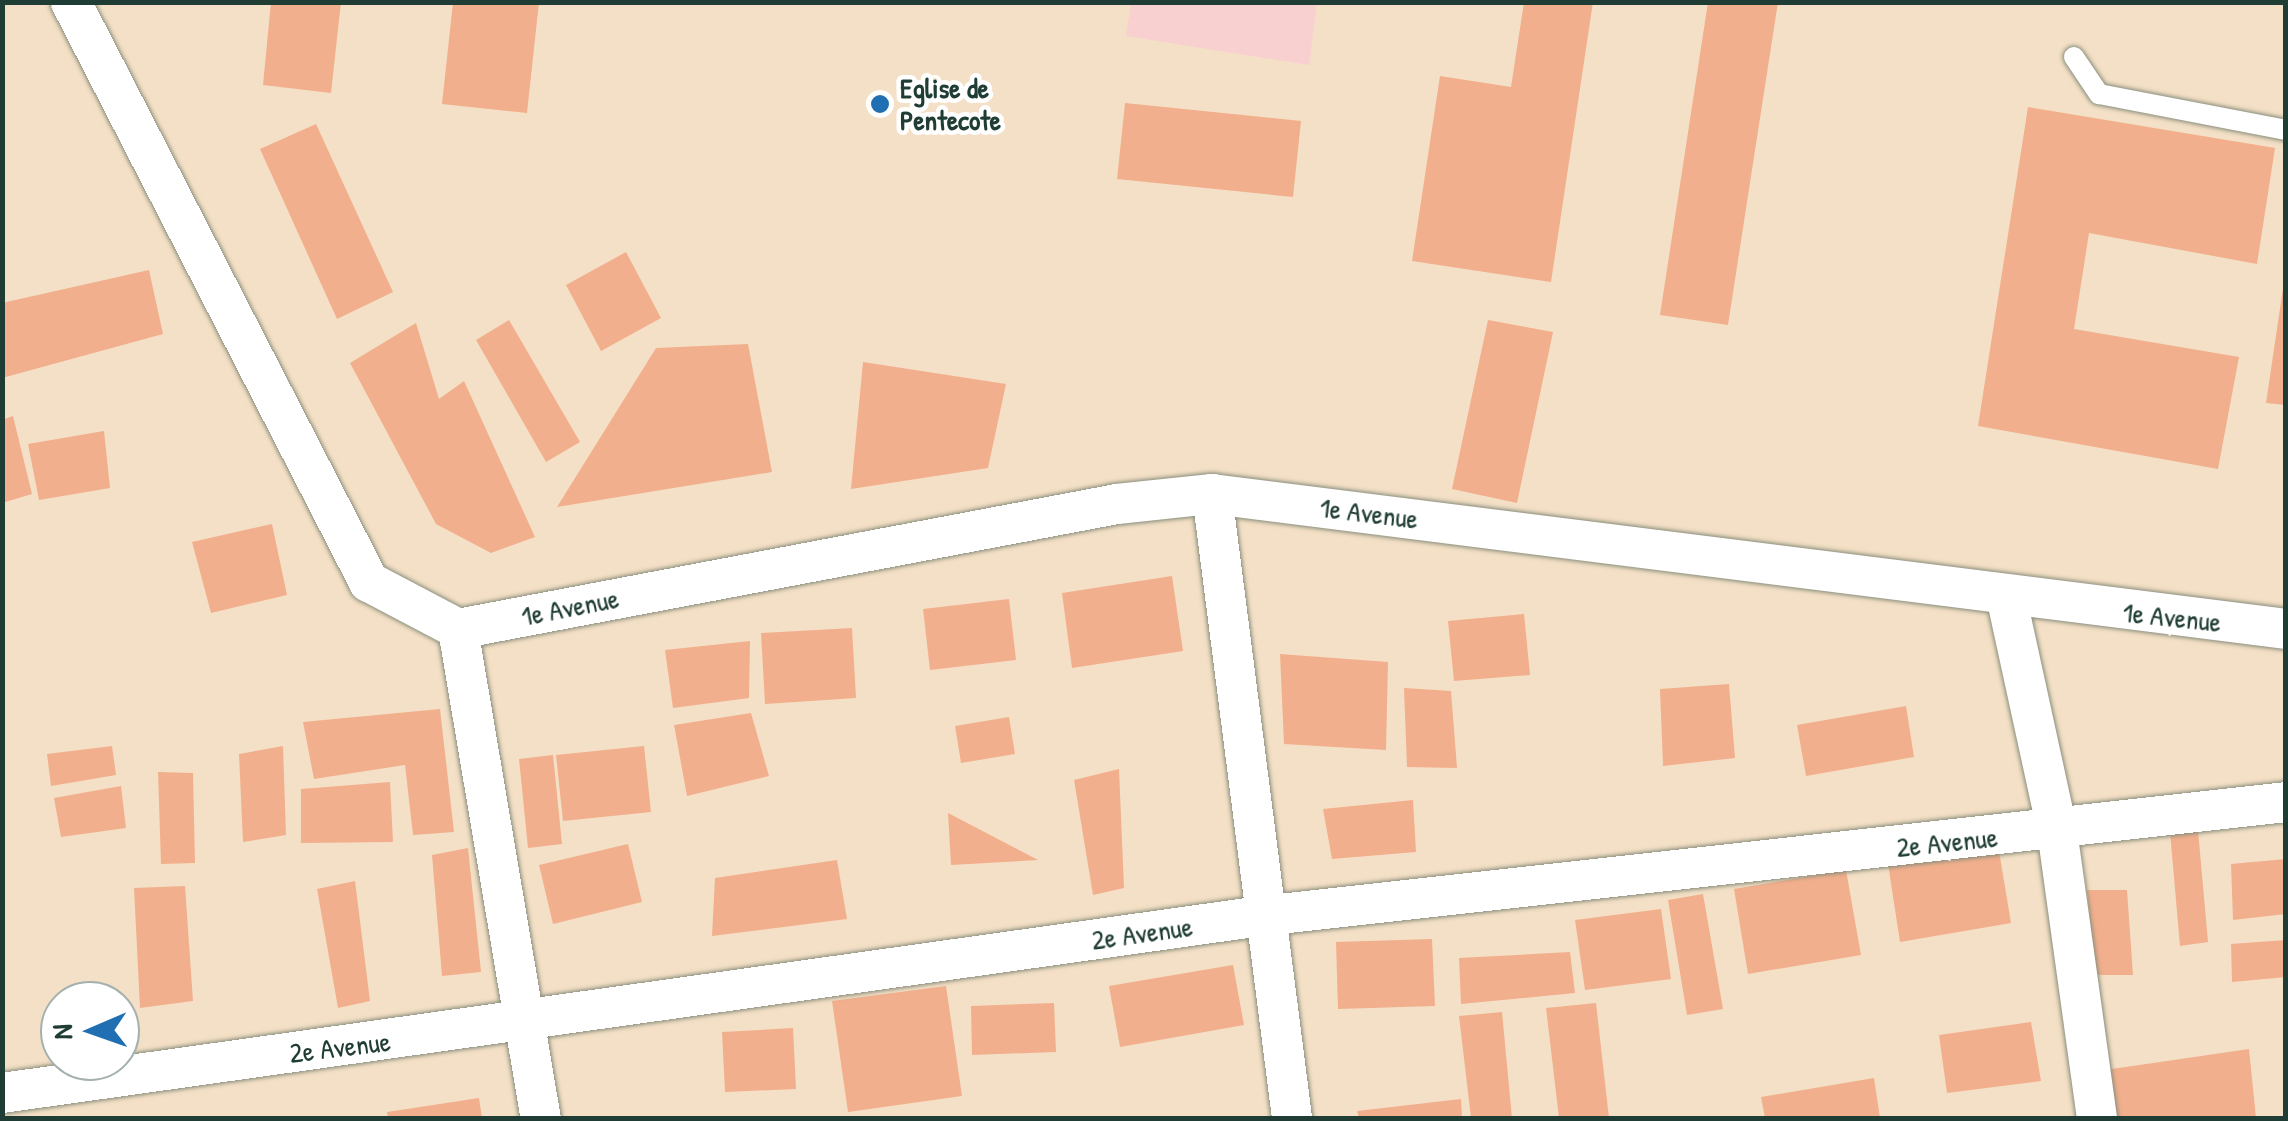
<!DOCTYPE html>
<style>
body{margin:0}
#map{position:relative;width:2288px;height:1121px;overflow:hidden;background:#f4e0c6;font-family:"Patrick Hand",sans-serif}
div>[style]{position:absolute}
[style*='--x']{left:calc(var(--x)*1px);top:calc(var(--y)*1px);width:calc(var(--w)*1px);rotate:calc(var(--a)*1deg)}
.built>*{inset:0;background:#f7d0cf}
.building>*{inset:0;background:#f2af8d}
.roads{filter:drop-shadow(0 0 2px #8a8e7d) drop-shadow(0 0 2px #8a8e7d)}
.lane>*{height:20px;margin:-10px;padding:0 10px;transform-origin:10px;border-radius:10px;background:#fff}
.street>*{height:40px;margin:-20px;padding:0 20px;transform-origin:20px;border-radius:20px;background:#fff}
.dots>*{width:28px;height:28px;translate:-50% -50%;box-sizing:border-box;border:5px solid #fff;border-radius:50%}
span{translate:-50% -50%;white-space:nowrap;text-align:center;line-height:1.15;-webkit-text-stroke:9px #fff;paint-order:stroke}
.poi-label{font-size:28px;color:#1f3d34;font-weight:700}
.left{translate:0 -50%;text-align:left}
.street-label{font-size:28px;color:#1f3d34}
.frame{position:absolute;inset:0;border:5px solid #1f3d34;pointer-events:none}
.north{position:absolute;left:40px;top:981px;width:100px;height:100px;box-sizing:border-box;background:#fff;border:2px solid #a5b1ae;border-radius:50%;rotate:268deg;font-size:28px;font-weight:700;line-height:40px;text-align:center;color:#1f3d34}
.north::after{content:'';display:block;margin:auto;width:35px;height:45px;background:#1f6fb2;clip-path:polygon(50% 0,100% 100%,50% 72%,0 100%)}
</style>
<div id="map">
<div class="built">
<div style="clip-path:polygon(1131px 3px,1317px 3px,1309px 65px,1126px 36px)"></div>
</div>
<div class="building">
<div style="clip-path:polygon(271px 2px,341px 2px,331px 93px,263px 85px)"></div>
<div style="clip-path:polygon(453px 2px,539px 2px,527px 113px,442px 104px)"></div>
<div style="clip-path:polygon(1524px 2px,1593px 2px,1551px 282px,1412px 261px,1440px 76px,1511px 87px)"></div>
<div style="clip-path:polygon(1708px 2px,1778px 2px,1728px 325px,1660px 315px)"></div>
<div style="clip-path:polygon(1125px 103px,1301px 121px,1293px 197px,1117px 179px)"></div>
<div style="clip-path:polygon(2028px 107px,2275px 148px,2257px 264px,2089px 233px,2074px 329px,2239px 357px,2218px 469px,1978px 426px)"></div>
<div style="clip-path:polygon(316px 124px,393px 292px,337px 319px,260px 149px)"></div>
<div style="clip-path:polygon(626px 252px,661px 318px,601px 351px,566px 285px)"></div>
<div style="clip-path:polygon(2286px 268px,2286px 405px,2266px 403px)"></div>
<div style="clip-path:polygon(149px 270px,163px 334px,2px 378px,2px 303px)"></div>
<div style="clip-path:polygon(509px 320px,580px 442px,546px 462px,476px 340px)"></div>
<div style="clip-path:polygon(1488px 320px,1553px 332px,1517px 503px,1452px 489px)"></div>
<div style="clip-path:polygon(416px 323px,439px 399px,464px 381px,535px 537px,491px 553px,436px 524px,350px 363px)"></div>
<div style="clip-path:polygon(748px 344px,772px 472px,557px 507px,656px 348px)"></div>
<div style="clip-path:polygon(863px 362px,1006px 384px,988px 468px,851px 489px)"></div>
<div style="clip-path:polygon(13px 416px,32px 494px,2px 503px,2px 420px)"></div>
<div style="clip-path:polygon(104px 431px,110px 488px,39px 500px,28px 444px)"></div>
<div style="clip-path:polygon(272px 524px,287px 595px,211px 613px,192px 542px)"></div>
<div style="clip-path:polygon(1172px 576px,1183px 651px,1072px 668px,1062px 593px)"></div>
<div style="clip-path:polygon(1009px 599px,1016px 660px,930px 670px,923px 609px)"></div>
<div style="clip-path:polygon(1524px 614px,1530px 675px,1454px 681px,1448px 621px)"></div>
<div style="clip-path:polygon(852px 628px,856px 698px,765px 704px,761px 633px)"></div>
<div style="clip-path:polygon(750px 641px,749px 698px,673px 708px,665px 650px)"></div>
<div style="clip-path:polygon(1280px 654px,1388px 662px,1386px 750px,1284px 744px)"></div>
<div style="clip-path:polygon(1729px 684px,1735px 758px,1663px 766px,1660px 689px)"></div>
<div style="clip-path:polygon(1404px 688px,1451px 691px,1457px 768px,1407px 767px)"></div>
<div style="clip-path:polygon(1906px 706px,1914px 757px,1806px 776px,1797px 725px)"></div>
<div style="clip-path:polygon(440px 709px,454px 832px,413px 835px,405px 765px,314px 779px,303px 722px)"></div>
<div style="clip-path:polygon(751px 713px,769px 776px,687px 796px,674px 725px)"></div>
<div style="clip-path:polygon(1009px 717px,1015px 754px,961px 763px,955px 726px)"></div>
<div style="clip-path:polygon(112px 746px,116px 775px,51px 786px,47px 754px)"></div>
<div style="clip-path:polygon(283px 746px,286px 835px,243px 842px,239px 754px)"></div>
<div style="clip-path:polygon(644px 746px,651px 812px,563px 821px,556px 755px)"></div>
<div style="clip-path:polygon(553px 755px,562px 844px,528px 848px,519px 759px)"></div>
<div style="clip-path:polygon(1119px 769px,1124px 888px,1093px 895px,1074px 780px)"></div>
<div style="clip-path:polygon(158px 772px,193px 773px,195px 863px,161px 864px)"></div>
<div style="clip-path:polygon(390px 782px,393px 842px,301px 843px,301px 789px)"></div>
<div style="clip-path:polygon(121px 786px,126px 828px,61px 837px,54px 798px)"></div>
<div style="clip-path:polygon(1413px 800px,1416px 852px,1332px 859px,1323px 809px)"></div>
<div style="clip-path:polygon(948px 813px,1038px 860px,951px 865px)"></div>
<div style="clip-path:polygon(2198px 830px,2208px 942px,2180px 946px,2170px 832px)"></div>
<div style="clip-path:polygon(628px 844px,642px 902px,553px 924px,539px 865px)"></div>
<div style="clip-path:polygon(1998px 845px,2011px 923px,1900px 942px,1888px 864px)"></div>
<div style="clip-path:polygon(468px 848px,481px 972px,442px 976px,432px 855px)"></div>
<div style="clip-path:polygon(2286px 859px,2286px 914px,2233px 920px,2231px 864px)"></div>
<div style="clip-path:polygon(837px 860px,847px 919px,712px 936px,715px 878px)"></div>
<div style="clip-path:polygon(1846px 870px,1861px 955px,1748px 974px,1734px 889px)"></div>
<div style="clip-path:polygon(355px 881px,370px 1001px,338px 1008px,317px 889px)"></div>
<div style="clip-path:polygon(185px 886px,193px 1001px,140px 1008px,134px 888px)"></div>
<div style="clip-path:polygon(2087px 890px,2127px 890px,2133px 975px,2096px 975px)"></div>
<div style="clip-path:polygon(1703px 894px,1723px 1009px,1687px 1015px,1668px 900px)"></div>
<div style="clip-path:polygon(1661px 909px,1671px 979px,1585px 990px,1575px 920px)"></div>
<div style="clip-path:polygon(1432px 939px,1435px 1006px,1338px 1009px,1336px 942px)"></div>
<div style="clip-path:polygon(2286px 940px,2286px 977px,2232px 982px,2231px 944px)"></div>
<div style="clip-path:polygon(1570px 952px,1575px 993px,1461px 1004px,1459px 958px)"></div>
<div style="clip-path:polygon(1233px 965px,1244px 1025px,1120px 1047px,1109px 986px)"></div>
<div style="clip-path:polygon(946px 986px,962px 1096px,848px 1112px,832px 1001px)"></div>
<div style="clip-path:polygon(1054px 1003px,1056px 1052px,972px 1055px,971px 1006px)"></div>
<div style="clip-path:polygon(1596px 1003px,1609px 1118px,1559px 1118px,1546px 1008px)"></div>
<div style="clip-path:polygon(1502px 1012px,1512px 1118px,1471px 1118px,1459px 1016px)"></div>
<div style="clip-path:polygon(2031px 1022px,2041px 1081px,1947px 1093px,1939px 1035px)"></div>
<div style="clip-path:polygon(793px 1028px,796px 1089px,725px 1092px,722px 1032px)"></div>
<div style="clip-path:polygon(2249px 1049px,2256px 1118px,2111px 1118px,2105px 1070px)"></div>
<div style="clip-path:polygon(1874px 1078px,1880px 1118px,1765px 1118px,1761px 1097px)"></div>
<div style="clip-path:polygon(479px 1098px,482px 1118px,388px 1118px,387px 1112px)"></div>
<div style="clip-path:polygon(1461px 1099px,1462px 1118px,1359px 1118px,1357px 1111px)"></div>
</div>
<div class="roads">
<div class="lane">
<div style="--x:2074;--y:57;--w:45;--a:56"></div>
<div style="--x:2099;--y:94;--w:190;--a:10.9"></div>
</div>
<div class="street">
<div style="--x:71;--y:2;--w:652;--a:62.81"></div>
<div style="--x:369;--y:582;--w:101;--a:27.8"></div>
<div style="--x:458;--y:629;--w:496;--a:80.4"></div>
<div style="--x:1212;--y:494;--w:629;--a:82.69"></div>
<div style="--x:2007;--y:600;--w:235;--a:77.7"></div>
<div style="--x:2057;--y:830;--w:291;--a:82.1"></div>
<div style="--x:458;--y:629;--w:671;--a:-10.74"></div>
<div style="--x:1117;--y:504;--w:96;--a:-6"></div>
<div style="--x:1212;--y:494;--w:1082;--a:7.16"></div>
<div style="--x:2;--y:1093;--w:1272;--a:-8"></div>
<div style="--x:1262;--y:916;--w:1030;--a:-6.35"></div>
</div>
</div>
<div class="dots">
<div style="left:880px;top:104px;background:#1f6fb2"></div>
</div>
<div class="poi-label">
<span class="left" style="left:900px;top:104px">Eglise de<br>Pentecote</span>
</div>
<div class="street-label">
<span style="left:1369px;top:513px;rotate:7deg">1e Avenue</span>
<span style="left:570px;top:607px;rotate:-11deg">1e Avenue</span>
<span style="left:2172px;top:617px;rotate:6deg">1e Avenue</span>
<span style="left:1947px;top:842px;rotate:-6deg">2e Avenue</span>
<span style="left:1142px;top:933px;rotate:-8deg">2e Avenue</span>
<span style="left:340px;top:1047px;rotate:-7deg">2e Avenue</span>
</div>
<div class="frame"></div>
<div class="north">N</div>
</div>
